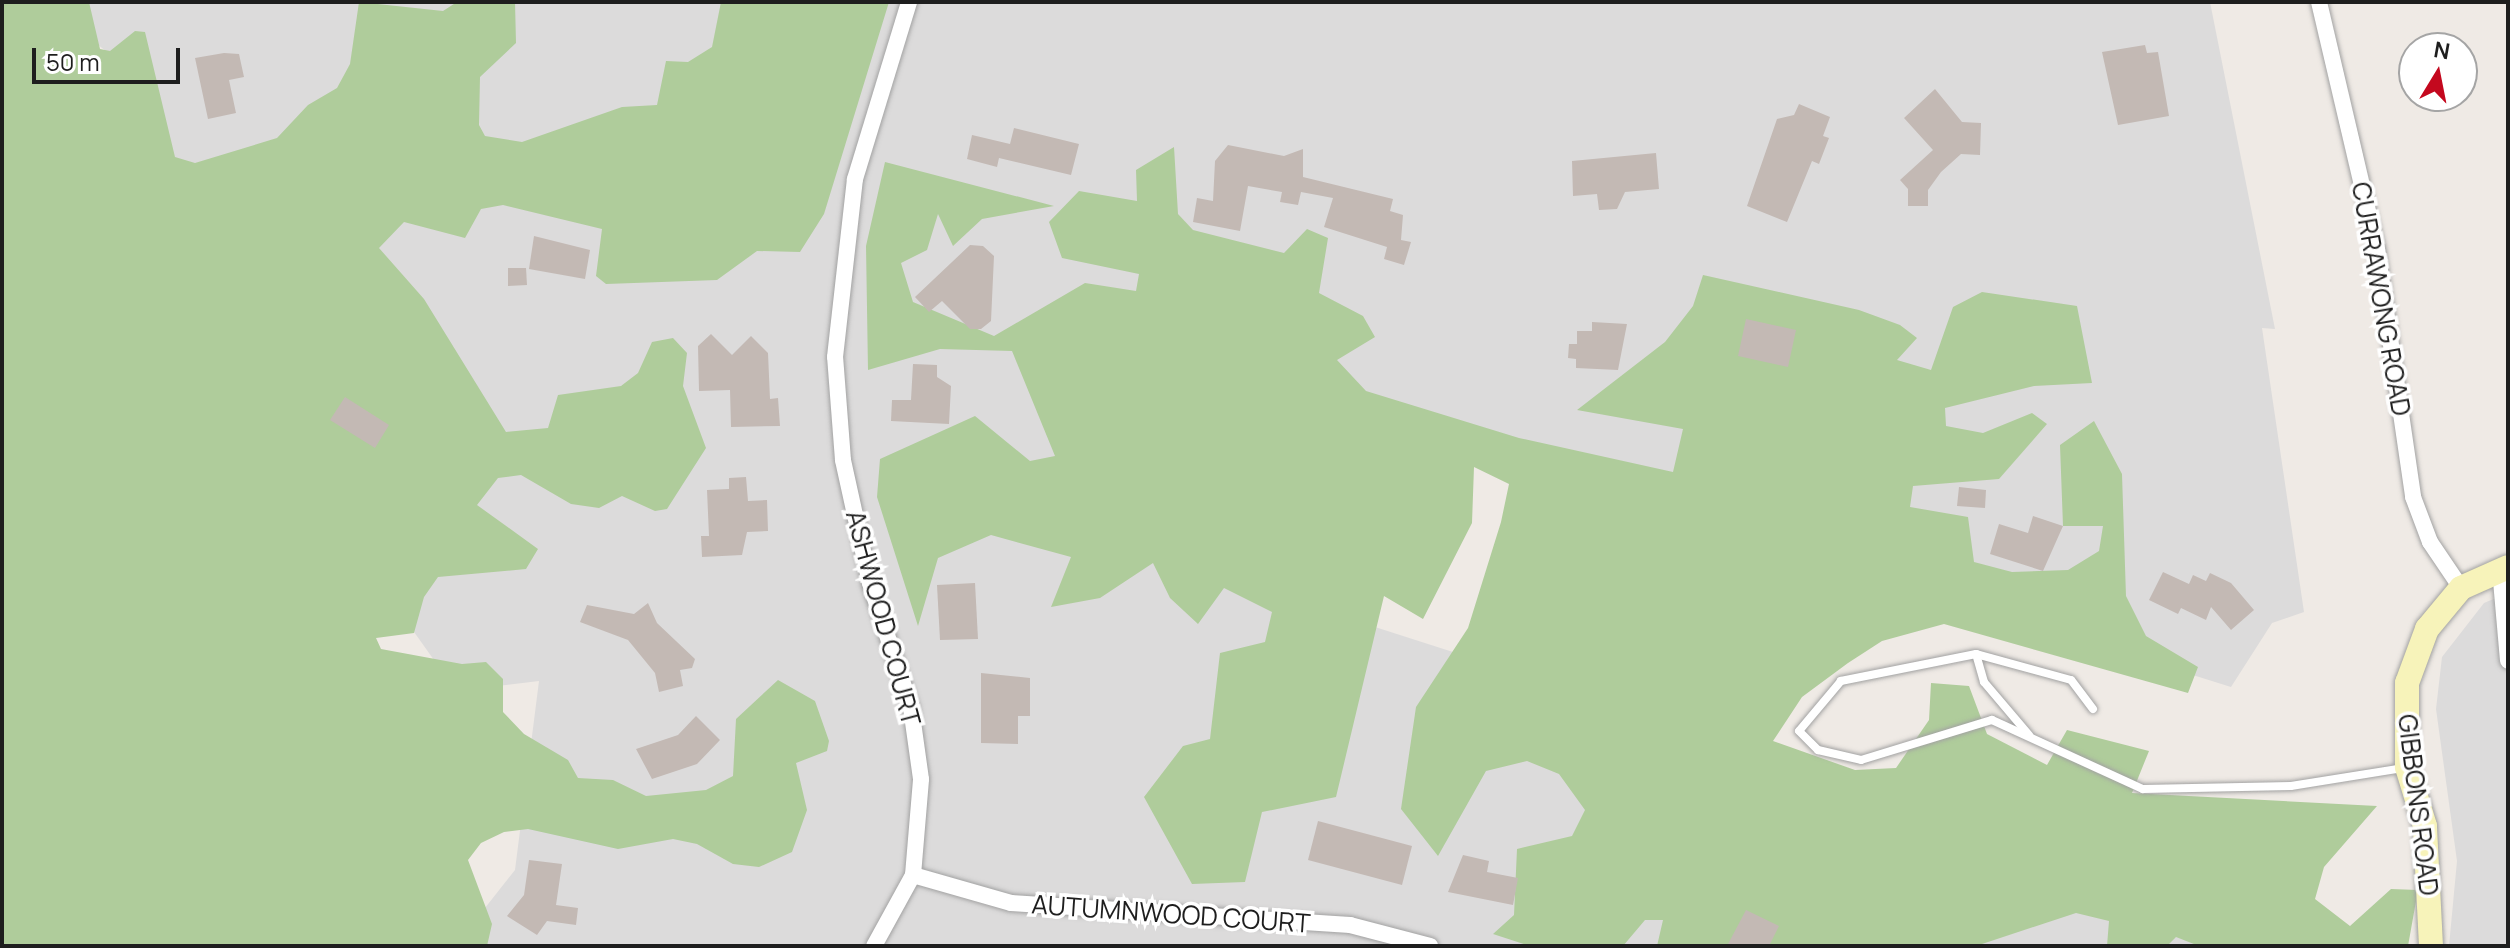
<!DOCTYPE html>
<style>
body{margin:0}
#map{position:relative;width:2510px;height:948px;overflow:hidden;background:#efeae5;font-family:Manrope,sans-serif}
div>[style]{position:absolute}
[style*='--x']{left:calc(var(--x)*1px);top:calc(var(--y)*1px);width:calc(var(--w)*1px);rotate:calc(var(--a)*1deg)}
.residential>*{inset:0;background:#dcdbdb}
.forest>*{inset:0;background:#afcc9b}
.building>*{inset:0;background:#c3b9b4}
.roads{filter:drop-shadow(0 0 2px #a2a2a2) drop-shadow(0 0 2px #a2a2a2)}
.lane>*{height:8px;margin:-4px;padding:0 4px;transform-origin:4px;border-radius:4px;background:#fff}
.street>*{height:16px;margin:-8px;padding:0 8px;transform-origin:8px;border-radius:8px;background:#fff}
.secondary>*{height:24px;margin:-12px;padding:0 12px;transform-origin:12px;border-radius:12px;background:#f7f3ba}
span{translate:-50% -50%;white-space:nowrap;text-align:center;line-height:1.15;-webkit-text-stroke:7px #fff;paint-order:stroke}
.street-label{font-size:26px;color:#1e1e1e}
.frame{position:absolute;inset:0;border:4px solid #1e1e1e;pointer-events:none}
.north{position:absolute;left:2398px;top:32px;width:80px;height:80px;box-sizing:border-box;background:#fff;border:2px solid #a5a5a5;border-radius:50%;rotate:10deg;font-size:22px;font-weight:700;line-height:32px;text-align:center;color:#1e1e1e}
.north::after{content:'';display:block;margin:auto;width:28px;height:36px;background:#c4081e;clip-path:polygon(50% 0,100% 100%,50% 72%,0 100%)}
.scale{position:absolute;left:32px;top:48px;width:148px;height:36px;box-sizing:border-box;border:4px solid #1e1e1e;border-top:0;padding-left:10px;font-size:24px;line-height:28px;white-space:nowrap;color:#1e1e1e;-webkit-text-stroke:6px #fff;paint-order:stroke}
</style>
<div id="map">
<div class="residential">
<div style="clip-path:polygon(44px 2px,2210px 2px,2275px 329px,2262px 328px,2304px 612px,2272px 623px,2231px 687px,1286px 390px,1226px 579px,2368px 946px,455px 946px,515px 870px,539px 681px,456px 691px,149px 259px,126px 67px)"></div>
<div style="clip-path:polygon(2508px 593px,2508px 946px,2449px 946px,2457px 861px,2436px 709px,2442px 657px,2484px 603px)"></div>
</div>
<div class="forest">
<div style="clip-path:polygon(2px 2px,89px 2px,100px 49px,110px 51px,135px 31px,145px 32px,175px 157px,195px 163px,277px 138px,308px 105px,337px 88px,350px 64px,359px 2px,443px 11px,457px 2px,515px 2px,516px 43px,480px 77px,479px 125px,485px 136px,522px 142px,622px 107px,657px 105px,666px 61px,688px 62px,712px 47px,721px 2px,889px 2px,824px 214px,800px 252px,757px 251px,717px 280px,606px 284px,596px 276px,602px 229px,503px 205px,481px 209px,465px 238px,404px 222px,379px 248px,424px 299px,506px 432px,548px 428px,558px 395px,621px 386px,638px 373px,652px 342px,673px 338px,687px 353px,683px 386px,706px 448px,667px 509px,655px 511px,622px 496px,599px 508px,571px 504px,521px 475px,498px 478px,477px 505px,538px 549px,526px 569px,438px 577px,424px 597px,414px 633px,376px 638px,381px 649px,462px 664px,486px 662px,503px 679px,503px 712px,524px 734px,568px 760px,578px 778px,613px 780px,646px 796px,706px 790px,733px 776px,736px 719px,778px 680px,815px 701px,829px 741px,827px 751px,796px 763px,807px 810px,792px 852px,759px 867px,733px 864px,697px 844px,673px 839px,618px 849px,528px 829px,504px 832px,481px 843px,468px 860px,492px 924px,487px 946px,2px 946px)"></div>
<div style="clip-path:polygon(1174px 147px,1178px 214px,1193px 230px,1284px 253px,1307px 229px,1328px 238px,1319px 293px,1363px 316px,1375px 337px,1337px 360px,1366px 391px,1519px 438px,1673px 472px,1683px 429px,1577px 410px,1665px 342px,1693px 306px,1703px 275px,1859px 310px,1900px 325px,1917px 338px,1897px 360px,1931px 370px,1953px 307px,1982px 292px,2077px 306px,2092px 383px,2034px 386px,1945px 408px,1946px 426px,1983px 433px,2032px 413px,2047px 424px,1999px 479px,1913px 486px,1910px 507px,1968px 517px,1974px 562px,2012px 572px,2068px 570px,2099px 551px,2103px 526px,2063px 526px,2060px 445px,2094px 421px,2122px 474px,2126px 596px,2146px 636px,2198px 667px,2188px 693px,1944px 624px,1882px 641px,1848px 663px,1802px 697px,1773px 741px,1855px 770px,1896px 768px,1929px 720px,1931px 683px,1969px 686px,1987px 734px,2047px 765px,2067px 730px,2149px 751px,2132px 793px,2377px 806px,2324px 867px,2315px 899px,2350px 926px,2391px 889px,2418px 890px,2408px 946px,2199px 946px,2176px 937px,2167px 946px,2107px 946px,2109px 921px,2076px 913px,1976px 946px,1657px 946px,1663px 920px,1645px 920px,1623px 946px,1530px 946px,1493px 934px,1514px 915px,1517px 849px,1572px 836px,1585px 810px,1559px 774px,1527px 761px,1486px 771px,1438px 856px,1401px 809px,1416px 707px,1468px 628px,1501px 522px,1509px 484px,1474px 467px,1472px 523px,1423px 619px,1384px 596px,1336px 797px,1262px 812px,1245px 882px,1192px 884px,1144px 797px,1183px 746px,1210px 739px,1220px 653px,1265px 642px,1272px 612px,1224px 588px,1198px 624px,1170px 598px,1153px 563px,1100px 598px,1051px 607px,1071px 557px,991px 535px,938px 558px,918px 626px,877px 497px,880px 459px,975px 416px,1030px 461px,1055px 456px,1012px 351px,940px 349px,868px 370px,866px 246px,885px 162px,1054px 206px,982px 219px,953px 246px,938px 214px,927px 250px,901px 263px,913px 302px,994px 336px,1085px 283px,1136px 291px,1139px 274px,1062px 258px,1049px 222px,1079px 191px,1137px 201px,1136px 170px)"></div>
</div>
<div class="building">
<div style="clip-path:polygon(2145px 45px,2147px 53px,2158px 52px,2169px 116px,2118px 125px,2102px 52px)"></div>
<div style="clip-path:polygon(224px 53px,239px 54px,244px 77px,229px 80px,236px 113px,208px 119px,195px 58px)"></div>
<div style="clip-path:polygon(1935px 89px,1962px 122px,1981px 123px,1980px 155px,1961px 154px,1941px 172px,1928px 190px,1928px 206px,1908px 206px,1908px 189px,1900px 180px,1933px 150px,1904px 118px)"></div>
<div style="clip-path:polygon(1799px 104px,1830px 117px,1823px 136px,1829px 138px,1819px 164px,1812px 161px,1787px 222px,1747px 206px,1777px 119px,1794px 115px)"></div>
<div style="clip-path:polygon(1014px 128px,1079px 144px,1071px 175px,999px 158px,997px 167px,967px 159px,972px 135px,1010px 144px)"></div>
<div style="clip-path:polygon(1228px 145px,1284px 156px,1303px 149px,1303px 177px,1393px 199px,1390px 211px,1403px 215px,1401px 240px,1411px 242px,1404px 265px,1384px 259px,1387px 247px,1324px 227px,1333px 198px,1301px 192px,1298px 205px,1280px 202px,1282px 192px,1248px 186px,1240px 231px,1193px 222px,1197px 198px,1213px 201px,1215px 161px)"></div>
<div style="clip-path:polygon(1656px 153px,1659px 189px,1625px 192px,1617px 209px,1599px 210px,1597px 194px,1573px 196px,1572px 161px)"></div>
<div style="clip-path:polygon(534px 236px,590px 250px,585px 279px,529px 269px)"></div>
<div style="clip-path:polygon(970px 245px,983px 246px,994px 256px,991px 321px,981px 329px,970px 329px,942px 301px,929px 312px,915px 297px)"></div>
<div style="clip-path:polygon(508px 268px,526px 268px,527px 285px,508px 286px)"></div>
<div style="clip-path:polygon(1746px 319px,1796px 330px,1788px 367px,1738px 356px)"></div>
<div style="clip-path:polygon(1592px 322px,1627px 324px,1618px 370px,1576px 368px,1576px 359px,1568px 358px,1569px 344px,1577px 344px,1577px 331px,1592px 331px)"></div>
<div style="clip-path:polygon(711px 334px,732px 355px,751px 336px,768px 353px,770px 399px,778px 398px,780px 426px,731px 427px,730px 390px,699px 391px,698px 346px)"></div>
<div style="clip-path:polygon(913px 364px,937px 365px,937px 377px,951px 386px,949px 424px,891px 421px,892px 400px,911px 400px)"></div>
<div style="clip-path:polygon(345px 397px,389px 425px,375px 448px,330px 420px)"></div>
<div style="clip-path:polygon(746px 477px,748px 501px,767px 500px,768px 531px,747px 532px,742px 555px,702px 557px,701px 536px,709px 536px,707px 490px,729px 489px,729px 478px)"></div>
<div style="clip-path:polygon(1959px 487px,1986px 490px,1985px 508px,1957px 506px)"></div>
<div style="clip-path:polygon(2033px 516px,2063px 526px,2043px 571px,1990px 554px,1999px 524px,2028px 533px)"></div>
<div style="clip-path:polygon(2163px 572px,2189px 584px,2193px 575px,2206px 581px,2210px 573px,2231px 583px,2254px 610px,2231px 630px,2211px 607px,2206px 620px,2181px 608px,2178px 614px,2149px 600px)"></div>
<div style="clip-path:polygon(975px 583px,978px 639px,940px 640px,937px 585px)"></div>
<div style="clip-path:polygon(648px 603px,657px 623px,695px 659px,692px 668px,680px 670px,683px 686px,659px 692px,655px 673px,628px 640px,580px 622px,587px 605px,634px 614px)"></div>
<div style="clip-path:polygon(981px 673px,1030px 678px,1030px 716px,1018px 716px,1018px 744px,981px 743px)"></div>
<div style="clip-path:polygon(696px 716px,720px 740px,697px 764px,652px 779px,636px 749px,678px 735px)"></div>
<div style="clip-path:polygon(1318px 821px,1412px 846px,1402px 885px,1308px 860px)"></div>
<div style="clip-path:polygon(1463px 855px,1489px 861px,1487px 872px,1518px 878px,1513px 905px,1448px 892px)"></div>
<div style="clip-path:polygon(529px 860px,562px 864px,556px 905px,578px 908px,576px 925px,547px 921px,537px 935px,507px 916px,524px 895px)"></div>
<div style="clip-path:polygon(1746px 910px,1779px 926px,1769px 946px,1727px 946px)"></div>
</div>
<div class="roads">
<div class="lane">
<div style="--x:1976;--y:654;--w:29;--a:74"></div>
<div style="--x:1984;--y:682;--w:70;--a:49.7"></div>
<div style="--x:2093;--y:709;--w:36;--a:-127"></div>
<div style="--x:2071;--y:680;--w:98;--a:-164.7"></div>
<div style="--x:1976;--y:654;--w:138;--a:168.7"></div>
<div style="--x:1841;--y:681;--w:65;--a:130"></div>
<div style="--x:1799;--y:731;--w:27;--a:45"></div>
<div style="--x:1818;--y:750;--w:44;--a:13.1"></div>
<div style="--x:1861;--y:760;--w:137;--a:-17"></div>
<div style="--x:1992;--y:720;--w:166;--a:24.6"></div>
<div style="--x:2143;--y:789;--w:148;--a:-1.2"></div>
<div style="--x:2291;--y:786;--w:113;--a:-9.1"></div>
</div>
<div class="street">
<div style="--x:2319;--y:2;--w:254;--a:76.8"></div>
<div style="--x:2377;--y:249;--w:251;--a:81.7"></div>
<div style="--x:2413;--y:497;--w:48;--a:69.3"></div>
<div style="--x:2430;--y:542;--w:55;--a:56"></div>
<div style="--x:2500;--y:569;--w:92;--a:85"></div>
<div style="--x:913;--y:875;--w:102;--a:15.9"></div>
<div style="--x:1011;--y:903;--w:340;--a:3.7"></div>
<div style="--x:1350;--y:925;--w:83;--a:14.7"></div>
<div style="--x:874;--y:946;--w:81;--a:-61.2"></div>
<div style="--x:913;--y:875;--w:96;--a:-85.2"></div>
<div style="--x:921;--y:779;--w:72;--a:-98"></div>
<div style="--x:911;--y:708;--w:132;--a:-108.2"></div>
<div style="--x:870;--y:583;--w:126;--a:-102.4"></div>
<div style="--x:843;--y:460;--w:103;--a:-94.4"></div>
<div style="--x:835;--y:357;--w:179;--a:-83.6"></div>
<div style="--x:855;--y:179;--w:185;--a:-73"></div>
</div>
<div class="secondary">
<div style="--x:2431;--y:946;--w:120;--a:-92.9"></div>
<div style="--x:2425;--y:826;--w:62;--a:-107"></div>
<div style="--x:2407;--y:767;--w:84;--a:-90"></div>
<div style="--x:2407;--y:683;--w:58;--a:-69.7"></div>
<div style="--x:2427;--y:629;--w:53;--a:-50.3"></div>
<div style="--x:2461;--y:588;--w:51;--a:-24.1"></div>
</div>
</div>
<div class="street-label">
<span style="left:2381px;top:299px;rotate:80deg">CURRAWONG ROAD</span>
<span style="left:883px;top:618px;rotate:75deg">ASHWOOD COURT</span>
<span style="left:2418px;top:805px;rotate:83deg">GIBBONS ROAD</span>
<span style="left:1171px;top:914px;rotate:4deg">AUTUMNWOOD COURT</span>
</div>
<div class="frame"></div>
<div class="north">N</div>
<div class="scale">50 m</div>
</div>
